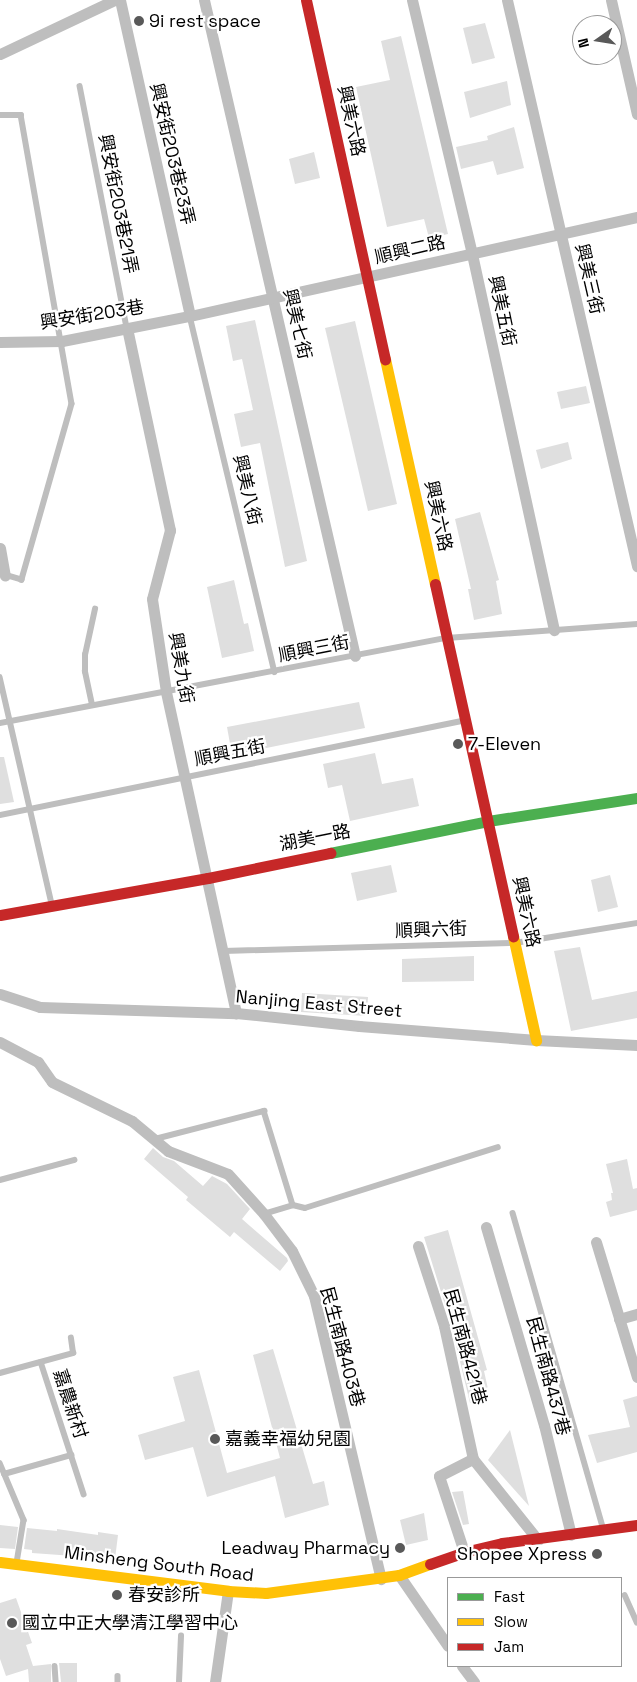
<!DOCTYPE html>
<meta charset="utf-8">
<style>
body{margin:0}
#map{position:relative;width:637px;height:1682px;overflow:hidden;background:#fff;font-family:"Space Grotesk","Noto Sans TC",sans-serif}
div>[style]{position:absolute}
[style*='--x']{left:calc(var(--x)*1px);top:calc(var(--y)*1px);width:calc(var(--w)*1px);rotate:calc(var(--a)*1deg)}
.building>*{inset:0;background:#dfdfdf}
.lane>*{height:5.5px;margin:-2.75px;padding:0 2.75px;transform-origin:2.75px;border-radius:2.75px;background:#bebebe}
.street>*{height:11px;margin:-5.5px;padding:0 5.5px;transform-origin:5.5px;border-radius:5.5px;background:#bebebe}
.fast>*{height:11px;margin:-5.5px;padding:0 5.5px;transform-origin:5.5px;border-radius:5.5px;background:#4caf50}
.slow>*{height:11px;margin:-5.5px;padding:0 5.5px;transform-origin:5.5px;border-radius:5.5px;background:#ffc107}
.jam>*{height:11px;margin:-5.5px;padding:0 5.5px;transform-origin:5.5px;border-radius:5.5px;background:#c62828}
.dots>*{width:14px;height:14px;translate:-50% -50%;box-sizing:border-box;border:2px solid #fff;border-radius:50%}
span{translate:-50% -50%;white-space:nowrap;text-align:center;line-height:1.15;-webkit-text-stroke:4.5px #fff;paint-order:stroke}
.poi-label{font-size:18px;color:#000}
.left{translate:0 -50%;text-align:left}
.right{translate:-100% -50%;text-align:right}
.street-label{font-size:18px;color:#000}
.legend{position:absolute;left:447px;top:1577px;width:175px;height:90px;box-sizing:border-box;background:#fff;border:1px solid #999;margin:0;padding:6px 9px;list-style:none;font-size:15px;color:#000}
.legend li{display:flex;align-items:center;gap:10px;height:25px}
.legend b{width:25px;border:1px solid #999}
.north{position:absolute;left:572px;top:15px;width:50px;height:50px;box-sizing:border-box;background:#fff;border:1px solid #999;border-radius:50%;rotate:257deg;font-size:14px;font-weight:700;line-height:20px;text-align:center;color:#000}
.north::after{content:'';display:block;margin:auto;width:18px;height:22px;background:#595959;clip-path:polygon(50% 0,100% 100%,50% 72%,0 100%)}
</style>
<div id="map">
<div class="building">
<div style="clip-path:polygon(485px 23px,495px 58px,472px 64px,463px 28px)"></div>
<div style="clip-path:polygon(401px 36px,448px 234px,429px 238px,424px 219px,387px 227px,356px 87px,390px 80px,381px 41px)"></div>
<div style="clip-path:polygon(507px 81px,511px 105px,470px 118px,464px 92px)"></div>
<div style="clip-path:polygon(514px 127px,524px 168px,497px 175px,493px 161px,461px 169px,456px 147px,488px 140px,487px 136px)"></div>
<div style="clip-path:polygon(314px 152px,320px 178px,295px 184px,289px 159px)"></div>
<div style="clip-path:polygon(255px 320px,307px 561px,285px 567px,260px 443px,241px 447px,234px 414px,253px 410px,242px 359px,233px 361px,226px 326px)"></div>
<div style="clip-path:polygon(355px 321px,397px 504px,368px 511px,325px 328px)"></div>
<div style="clip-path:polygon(586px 386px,590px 403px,561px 409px,557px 392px)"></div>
<div style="clip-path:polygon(568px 442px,572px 459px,541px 469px,536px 450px)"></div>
<div style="clip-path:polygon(480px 512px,499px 580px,496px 581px,502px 614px,474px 620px,468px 589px,471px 589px,455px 519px)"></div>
<div style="clip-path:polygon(234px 580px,244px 624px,248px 623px,254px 651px,222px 658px,207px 587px)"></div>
<div style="clip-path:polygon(359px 702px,365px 728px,232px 755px,227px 727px)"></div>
<div style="clip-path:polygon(375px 753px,382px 784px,413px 778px,419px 806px,350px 821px,342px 785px,328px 788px,323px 764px)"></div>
<div style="clip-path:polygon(0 757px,4px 757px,14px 802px,0 804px)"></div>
<div style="clip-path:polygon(391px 865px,397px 892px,357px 901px,351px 873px)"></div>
<div style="clip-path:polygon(610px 875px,618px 907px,598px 912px,591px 880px)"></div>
<div style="clip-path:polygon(580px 947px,592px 1000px,637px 991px,637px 1018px,571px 1031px,554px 951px)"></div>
<div style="clip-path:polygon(474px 956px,474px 981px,402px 982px,402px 959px)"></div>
<div style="clip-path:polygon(302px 993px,368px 997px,367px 1016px,301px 1012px)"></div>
<div style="clip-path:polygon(153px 1148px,163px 1157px,174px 1161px,203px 1186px,212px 1176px,227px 1184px,250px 1209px,242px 1219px,287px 1258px,288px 1261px,280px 1271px,234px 1232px,230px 1237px,186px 1200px,188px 1197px,144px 1159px)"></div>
<div style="clip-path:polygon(627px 1159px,633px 1189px,637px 1188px,637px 1210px,610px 1217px,606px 1202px,612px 1200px,611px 1193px,613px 1193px,606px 1164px)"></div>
<div style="clip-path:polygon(448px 1230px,487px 1370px,484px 1371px,490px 1398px,470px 1403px,451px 1324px,424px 1237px)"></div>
<div style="clip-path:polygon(273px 1349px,313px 1484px,324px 1481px,329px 1505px,285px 1518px,275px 1476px,207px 1497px,193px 1447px,145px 1460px,138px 1435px,185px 1421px,173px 1377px,199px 1370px,227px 1473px,280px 1458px,253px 1355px)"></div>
<div style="clip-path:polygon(637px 1396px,637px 1452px,597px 1463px,588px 1435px,630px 1427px,623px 1400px)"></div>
<div style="clip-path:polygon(510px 1430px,529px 1506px,488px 1460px)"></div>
<div style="clip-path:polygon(463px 1491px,469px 1524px,463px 1525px,452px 1492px)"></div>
<div style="clip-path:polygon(424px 1513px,428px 1540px,406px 1545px,400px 1520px)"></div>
<div style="clip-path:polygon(0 1525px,18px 1527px,15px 1549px,0 1548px)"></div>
<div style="clip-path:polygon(27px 1528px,57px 1531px,57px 1529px,98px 1535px,98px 1532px,118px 1535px,115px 1559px,32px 1553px,32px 1550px,24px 1549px)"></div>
<div style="clip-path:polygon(16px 1598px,32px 1643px,26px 1645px,33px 1666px,51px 1664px,51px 1682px,29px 1682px,28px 1669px,6px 1676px,0 1659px,0 1603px)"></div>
<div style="clip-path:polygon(59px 1663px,77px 1663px,77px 1682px,61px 1682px)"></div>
</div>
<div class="lane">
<div style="--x:80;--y:86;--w:247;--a:79"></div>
<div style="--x:0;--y:115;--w:21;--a:0"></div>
<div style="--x:21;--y:115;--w:293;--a:80"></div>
<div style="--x:72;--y:404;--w:183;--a:105.9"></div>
<div style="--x:22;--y:580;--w:19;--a:-164"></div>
<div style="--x:190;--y:316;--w:366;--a:76.6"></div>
<div style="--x:0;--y:677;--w:233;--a:77.1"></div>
<div style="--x:92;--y:705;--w:34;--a:-102"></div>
<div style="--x:85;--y:672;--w:17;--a:-90"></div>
<div style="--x:85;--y:655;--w:47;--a:-77.7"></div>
<div style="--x:0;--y:723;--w:455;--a:-10.8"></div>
<div style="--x:447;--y:638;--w:191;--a:-4.2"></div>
<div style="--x:0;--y:815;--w:472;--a:-11.5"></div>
<div style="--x:224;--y:951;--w:291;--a:-1.6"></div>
<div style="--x:515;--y:943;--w:124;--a:-9.3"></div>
<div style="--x:155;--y:1139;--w:113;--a:-14.4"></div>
<div style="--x:264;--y:1111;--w:98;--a:72.9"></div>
<div style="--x:0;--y:1180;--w:77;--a:-15.1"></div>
<div style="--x:513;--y:1213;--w:331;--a:74"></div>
<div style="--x:264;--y:1214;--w:30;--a:-17"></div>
<div style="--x:293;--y:1205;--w:12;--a:14"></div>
<div style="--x:305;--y:1208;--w:202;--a:-17.5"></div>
<div style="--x:41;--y:1362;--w:139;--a:72"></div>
<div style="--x:0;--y:1373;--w:76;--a:-15.3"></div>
<div style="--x:73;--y:1353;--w:15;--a:-98"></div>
<div style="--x:0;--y:1463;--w:62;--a:67.2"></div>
<div style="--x:24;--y:1520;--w:44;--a:99.2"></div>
<div style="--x:4;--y:1474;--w:70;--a:-15.8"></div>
<div style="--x:625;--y:1595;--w:30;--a:66"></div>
<div style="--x:55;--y:1666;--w:16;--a:86"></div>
<div style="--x:118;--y:1676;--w:6;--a:90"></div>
<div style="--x:179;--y:1682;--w:46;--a:-87.5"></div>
</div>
<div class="street">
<div style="--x:120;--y:0;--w:324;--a:77.5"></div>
<div style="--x:204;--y:0;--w:673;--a:77.04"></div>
<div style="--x:412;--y:0;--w:261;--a:76.7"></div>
<div style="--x:472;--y:254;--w:385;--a:77.7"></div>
<div style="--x:507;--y:0;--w:581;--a:77.06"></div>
<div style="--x:611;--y:0;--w:117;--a:77.2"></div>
<div style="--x:0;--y:54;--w:126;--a:-25.3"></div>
<div style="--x:127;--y:328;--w:207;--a:78"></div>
<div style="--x:170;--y:530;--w:71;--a:104.6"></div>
<div style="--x:152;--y:599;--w:94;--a:81.4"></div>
<div style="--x:166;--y:692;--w:329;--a:77.7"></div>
<div style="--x:0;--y:342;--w:62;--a:-0.9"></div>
<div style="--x:62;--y:341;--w:130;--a:-11.1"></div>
<div style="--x:190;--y:316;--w:458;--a:-12.5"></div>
<div style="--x:0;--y:548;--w:28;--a:80"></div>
<div style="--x:0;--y:994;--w:42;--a:18"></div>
<div style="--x:40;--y:1007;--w:196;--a:1.8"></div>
<div style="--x:236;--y:1013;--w:124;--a:6"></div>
<div style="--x:359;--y:1026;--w:178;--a:4.5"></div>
<div style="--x:536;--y:1040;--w:101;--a:2.8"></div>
<div style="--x:0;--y:1042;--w:43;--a:27.8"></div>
<div style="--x:38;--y:1062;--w:24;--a:55"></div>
<div style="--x:52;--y:1082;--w:89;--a:26"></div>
<div style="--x:132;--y:1121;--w:47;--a:39.8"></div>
<div style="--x:168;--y:1151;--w:64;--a:21"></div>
<div style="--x:228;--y:1174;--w:54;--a:48"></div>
<div style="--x:264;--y:1214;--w:46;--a:52.9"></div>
<div style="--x:292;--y:1251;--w:50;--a:63.9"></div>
<div style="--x:314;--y:1296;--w:291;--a:76.7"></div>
<div style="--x:486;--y:1227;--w:206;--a:73.7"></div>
<div style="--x:544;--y:1425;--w:113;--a:76.2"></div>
<div style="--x:596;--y:1242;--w:141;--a:73.1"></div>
<div style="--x:418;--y:1246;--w:84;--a:72"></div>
<div style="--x:444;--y:1326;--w:136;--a:77.7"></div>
<div style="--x:473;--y:1459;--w:104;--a:51.3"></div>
<div style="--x:619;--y:1319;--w:19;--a:-16"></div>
<div style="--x:464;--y:1552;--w:80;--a:-108.2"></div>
<div style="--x:439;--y:1476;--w:38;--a:-27"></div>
<div style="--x:399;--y:1575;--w:86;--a:55.4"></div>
<div style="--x:462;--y:1666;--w:20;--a:53"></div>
<div style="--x:215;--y:1682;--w:92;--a:-81.9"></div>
</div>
<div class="fast">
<div style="--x:330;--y:853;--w:161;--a:-11.4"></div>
<div style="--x:488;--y:821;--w:151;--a:-8.8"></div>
</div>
<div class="slow">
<div style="--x:385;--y:359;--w:230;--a:77.5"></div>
<div style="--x:513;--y:936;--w:107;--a:77.5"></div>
<div style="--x:0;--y:1562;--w:230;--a:7.2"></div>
<div style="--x:228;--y:1591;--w:38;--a:3"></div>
<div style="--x:266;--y:1593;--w:134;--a:-7.7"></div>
<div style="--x:399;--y:1575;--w:33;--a:-20"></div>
</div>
<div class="jam">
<div style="--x:306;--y:0;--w:368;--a:77.6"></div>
<div style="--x:435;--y:584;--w:361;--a:77.5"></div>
<div style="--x:0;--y:915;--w:211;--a:-10.1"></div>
<div style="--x:208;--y:878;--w:125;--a:-11.6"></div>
<div style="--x:430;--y:1564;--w:36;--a:-19"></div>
<div style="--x:464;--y:1552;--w:39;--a:-13"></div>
<div style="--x:502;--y:1543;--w:136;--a:-7.6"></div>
</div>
<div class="dots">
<div style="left:139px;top:21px;background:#595959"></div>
<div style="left:458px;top:744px;background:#595959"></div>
<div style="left:215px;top:1439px;background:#595959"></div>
<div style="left:400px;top:1548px;background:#595959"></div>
<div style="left:597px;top:1554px;background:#595959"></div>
<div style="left:117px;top:1595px;background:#595959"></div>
<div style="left:12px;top:1623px;background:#595959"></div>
</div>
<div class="poi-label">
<span class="left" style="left:149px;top:21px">9i rest space</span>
<span class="left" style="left:468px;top:744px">7-Eleven</span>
<span class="left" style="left:225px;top:1439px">嘉義幸福幼兒園</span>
<span class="right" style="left:390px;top:1548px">Leadway Pharmacy</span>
<span class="right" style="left:587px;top:1554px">Shopee Xpress</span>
<span class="left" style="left:128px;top:1595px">春安診所</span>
<span class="left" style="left:22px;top:1623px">國立中正大學清江學習中心</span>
</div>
<div class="street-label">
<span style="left:351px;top:121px;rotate:78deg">興美六路</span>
<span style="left:172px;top:154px;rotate:77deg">興安街203巷23弄</span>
<span style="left:118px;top:204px;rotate:79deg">興安街203巷21弄</span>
<span style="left:410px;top:250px;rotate:-13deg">順興二路</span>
<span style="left:589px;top:279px;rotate:77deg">興美三街</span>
<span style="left:502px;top:311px;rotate:78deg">興美五街</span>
<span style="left:92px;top:315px;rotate:-9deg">興安街203巷</span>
<span style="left:297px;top:324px;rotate:77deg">興美七街</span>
<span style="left:247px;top:490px;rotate:77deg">興美八街</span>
<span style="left:438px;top:516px;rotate:78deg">興美六路</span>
<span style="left:314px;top:649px;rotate:-11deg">順興三街</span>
<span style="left:181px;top:668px;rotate:80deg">興美九街</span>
<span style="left:230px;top:753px;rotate:-11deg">順興五街</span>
<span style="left:315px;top:838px;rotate:-11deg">湖美一路</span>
<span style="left:526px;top:912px;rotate:78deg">興美六路</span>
<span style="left:431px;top:930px;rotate:-2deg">順興六街</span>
<span style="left:319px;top:1004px;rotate:5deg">Nanjing East Street</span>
<span style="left:342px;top:1347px;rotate:75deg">民生南路403巷</span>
<span style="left:465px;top:1347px;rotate:75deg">民生南路421巷</span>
<span style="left:548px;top:1376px;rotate:75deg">民生南路437巷</span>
<span style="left:70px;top:1404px;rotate:72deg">嘉農新村</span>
<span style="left:159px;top:1564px;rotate:7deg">Minsheng South Road</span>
</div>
<ul class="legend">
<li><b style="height:6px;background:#4caf50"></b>Fast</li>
<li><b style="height:6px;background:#ffc107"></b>Slow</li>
<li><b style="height:6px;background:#c62828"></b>Jam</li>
</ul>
<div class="north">N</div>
</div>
